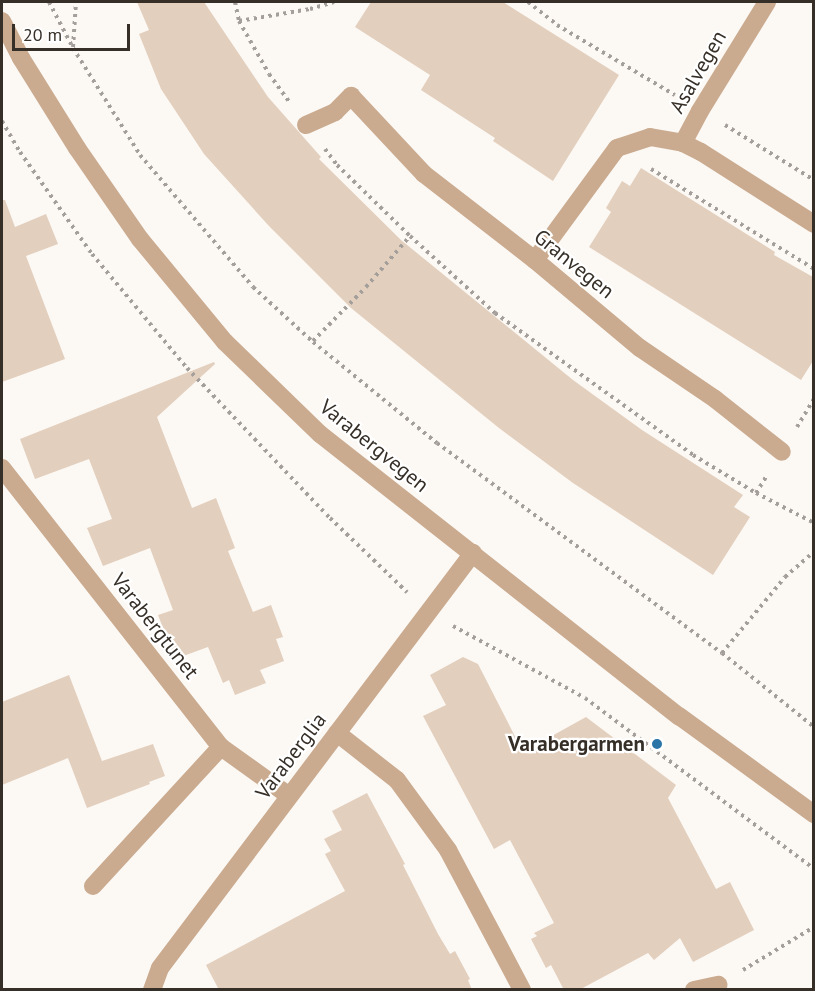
<!DOCTYPE html>
<style>
body{margin:0}
#map{position:relative;width:815px;height:991px;overflow:hidden;background:#fcf8f4;font-family:"PT Sans",sans-serif}
div>[style]{position:absolute}
[style*='--x']{left:calc(var(--x)*1px);top:calc(var(--y)*1px);width:calc(var(--w)*1px);rotate:calc(var(--a)*1deg)}
.building>*{inset:0;background:#e3cfbd}
.path>*{height:4px;margin-top:-2px;transform-origin:0;background:repeating-linear-gradient(90deg,#a49f9a 0 3px,transparent 0 7.5px)}
.lane>*{height:18px;margin:-9px;padding:0 9px;transform-origin:9px;border-radius:9px;background:#caab8f}
.street>*{height:18px;margin:-9px;padding:0 9px;transform-origin:9px;border-radius:9px;background:#caab8f}
.dots>*{width:16px;height:16px;translate:-50% -50%;box-sizing:border-box;border:3px solid #fff;border-radius:50%}
span{translate:-50% -50%;white-space:nowrap;text-align:center;line-height:1.15;-webkit-text-stroke:4.5px #fff;paint-order:stroke}
.street-label{font-size:21px;color:#362f28}
.poi-label{font-size:21px;color:#362f28;font-weight:700}
.right{translate:-100% -50%;text-align:right}
.frame{position:absolute;inset:0;border:3px solid #362f28;pointer-events:none}
.scale{position:absolute;left:12px;top:24px;width:118px;height:27px;box-sizing:border-box;border:3px solid #362f28;border-top:0;padding-left:8px;font-size:18px;line-height:21px;white-space:nowrap;color:#362f28;-webkit-text-stroke:4px #fff;paint-order:stroke}
</style>
<div id="map">
<div class="building">
<div style="clip-path:polygon(137px 2px,204px 2px,268px 97px,321px 157px,319px 159px,401px 240px,573px 380px,642px 430px,743px 495px,734px 507px,750px 517px,713px 575px,573px 483px,499px 428px,351px 308px,269px 226px,204px 154px,161px 89px,139px 34px,149px 30px)"></div>
<div style="clip-path:polygon(371px 2px,503px 2px,619px 75px,553px 181px,493px 141px,495px 138px,421px 90px,430px 75px,355px 27px)"></div>
<div style="clip-path:polygon(641px 168px,775px 252px,774px 255px,813px 277px,813px 361px,801px 380px,589px 247px,611px 212px,606px 208px,622px 181px,630px 186px)"></div>
<div style="clip-path:polygon(2px 200px,5px 200px,15px 227px,46px 214px,58px 244px,26px 256px,65px 359px,2px 382px)"></div>
<div style="clip-path:polygon(214px 362px,215px 364px,157px 417px,192px 508px,216px 498px,235px 548px,228px 551px,253px 612px,271px 605px,283px 637px,276px 639px,284px 661px,260px 670px,266px 683px,235px 695px,229px 680px,223px 683px,208px 647px,175px 659px,158px 615px,173px 610px,150px 548px,103px 566px,87px 528px,112px 519px,89px 459px,35px 479px,20px 439px)"></div>
<div style="clip-path:polygon(463px 657px,478px 664px,523px 752px,586px 717px,676px 785px,668px 798px,716px 889px,730px 882px,754px 930px,693px 962px,680px 938px,654px 960px,648px 953px,579px 990px,564px 990px,551px 965px,546px 968px,531px 939px,537px 936px,534px 933px,554px 923px,510px 840px,494px 849px,423px 716px,446px 705px,430px 675px)"></div>
<div style="clip-path:polygon(69px 675px,102px 761px,153px 744px,165px 776px,149px 782px,150px 784px,87px 808px,68px 758px,2px 785px,2px 702px)"></div>
<div style="clip-path:polygon(367px 793px,405px 864px,403px 865px,438px 934px,450px 954px,455px 951px,470px 979px,468px 980px,472px 990px,219px 990px,206px 965px,345px 891px,325px 854px,331px 851px,324px 839px,342px 830px,332px 811px)"></div>
</div>
<div class="path">
<div style="--x:49;--y:2;--w:52;--a:62.4"></div>
<div style="--x:73;--y:48;--w:126;--a:57.9"></div>
<div style="--x:140;--y:155;--w:174;--a:49.4"></div>
<div style="--x:253;--y:287;--w:81;--a:42.5"></div>
<div style="--x:313;--y:342;--w:160;--a:39.2"></div>
<div style="--x:437;--y:443;--w:354;--a:36.4"></div>
<div style="--x:722;--y:653;--w:118;--a:38.8"></div>
<div style="--x:235;--y:2;--w:19;--a:78"></div>
<div style="--x:239;--y:21;--w:61;--a:60.5"></div>
<div style="--x:269;--y:74;--w:36;--a:54"></div>
<div style="--x:528;--y:2;--w:37;--a:38"></div>
<div style="--x:557;--y:25;--w:137;--a:30.7"></div>
<div style="--x:239;--y:21;--w:72;--a:-9.6"></div>
<div style="--x:310;--y:9;--w:25;--a:-16"></div>
<div style="--x:73;--y:47;--w:45;--a:-86.2"></div>
<div style="--x:2;--y:121;--w:36;--a:60"></div>
<div style="--x:20;--y:152;--w:125;--a:54.8"></div>
<div style="--x:92;--y:254;--w:148;--a:50.2"></div>
<div style="--x:187;--y:368;--w:207;--a:46.4"></div>
<div style="--x:330;--y:518;--w:107;--a:43.9"></div>
<div style="--x:725;--y:125;--w:105;--a:31.7"></div>
<div style="--x:325;--y:149;--w:20;--a:53"></div>
<div style="--x:337;--y:165;--w:102;--a:44.2"></div>
<div style="--x:410;--y:236;--w:115;--a:42.2"></div>
<div style="--x:495;--y:313;--w:244;--a:35.6"></div>
<div style="--x:693;--y:455;--w:74;--a:31.1"></div>
<div style="--x:756;--y:493;--w:65;--a:27.3"></div>
<div style="--x:651;--y:169;--w:191;--a:31.5"></div>
<div style="--x:313;--y:341;--w:76;--a:-45.5"></div>
<div style="--x:366;--y:287;--w:67;--a:-49.2"></div>
<div style="--x:797;--y:427;--w:33;--a:-59"></div>
<div style="--x:756;--y:493;--w:19;--a:-58"></div>
<div style="--x:453;--y:626;--w:150;--a:28.6"></div>
<div style="--x:585;--y:698;--w:286;--a:36.7"></div>
<div style="--x:722;--y:653;--w:99;--a:-50.3"></div>
<div style="--x:785;--y:577;--w:38;--a:-41"></div>
<div style="--x:743;--y:970;--w:83;--a:-31.2"></div>
</div>
<div class="lane">
<div style="--x:306;--y:125;--w:32;--a:-24"></div>
<div style="--x:335;--y:112;--w:23;--a:-45"></div>
</div>
<div class="street">
<div style="--x:2;--y:21;--w:42;--a:62.8"></div>
<div style="--x:21;--y:58;--w:106;--a:58.1"></div>
<div style="--x:77;--y:148;--w:111;--a:55.3"></div>
<div style="--x:140;--y:239;--w:134;--a:50.5"></div>
<div style="--x:225;--y:342;--w:132;--a:44.1"></div>
<div style="--x:320;--y:434;--w:457;--a:38.2"></div>
<div style="--x:679;--y:716;--w:167;--a:36"></div>
<div style="--x:351;--y:96;--w:107;--a:46.9"></div>
<div style="--x:424;--y:174;--w:140;--a:37.8"></div>
<div style="--x:535;--y:260;--w:137;--a:40"></div>
<div style="--x:640;--y:348;--w:91;--a:34.2"></div>
<div style="--x:715;--y:399;--w:85;--a:38.3"></div>
<div style="--x:683;--y:143;--w:36;--a:-62"></div>
<div style="--x:700;--y:111;--w:128;--a:-58.4"></div>
<div style="--x:535;--y:260;--w:139;--a:-53.8"></div>
<div style="--x:617;--y:148;--w:35;--a:-18"></div>
<div style="--x:650;--y:137;--w:34;--a:10"></div>
<div style="--x:683;--y:143;--w:20;--a:27"></div>
<div style="--x:701;--y:152;--w:134;--a:32.5"></div>
<div style="--x:2;--y:468;--w:355;--a:51.9"></div>
<div style="--x:221;--y:747;--w:82;--a:35.6"></div>
<div style="--x:337;--y:733;--w:76;--a:38.1"></div>
<div style="--x:397;--y:780;--w:87;--a:53.9"></div>
<div style="--x:448;--y:850;--w:158;--a:62.1"></div>
<div style="--x:93;--y:886;--w:189;--a:-47.4"></div>
<div style="--x:152;--y:990;--w:23;--a:-70"></div>
<div style="--x:160;--y:968;--w:520;--a:-52.98"></div>
<div style="--x:694;--y:990;--w:25;--a:-12"></div>
</div>
<div class="dots">
<div style="left:657px;top:744px;background:#2b74a8"></div>
</div>
<div class="street-label">
<span style="left:698px;top:72px;rotate:-60deg">Asalvegen</span>
<span style="left:574px;top:264px;rotate:39deg">Granvegen</span>
<span style="left:374px;top:446px;rotate:39deg">Varabergvegen</span>
<span style="left:155px;top:626px;rotate:52deg">Varabergtunet</span>
<span style="left:291px;top:756px;rotate:-53deg">Varaberglia</span>
</div>
<div class="poi-label">
<span class="right" style="left:645px;top:744px">Varabergarmen</span>
</div>
<div class="frame"></div>
<div class="scale">20 m</div>
</div>
